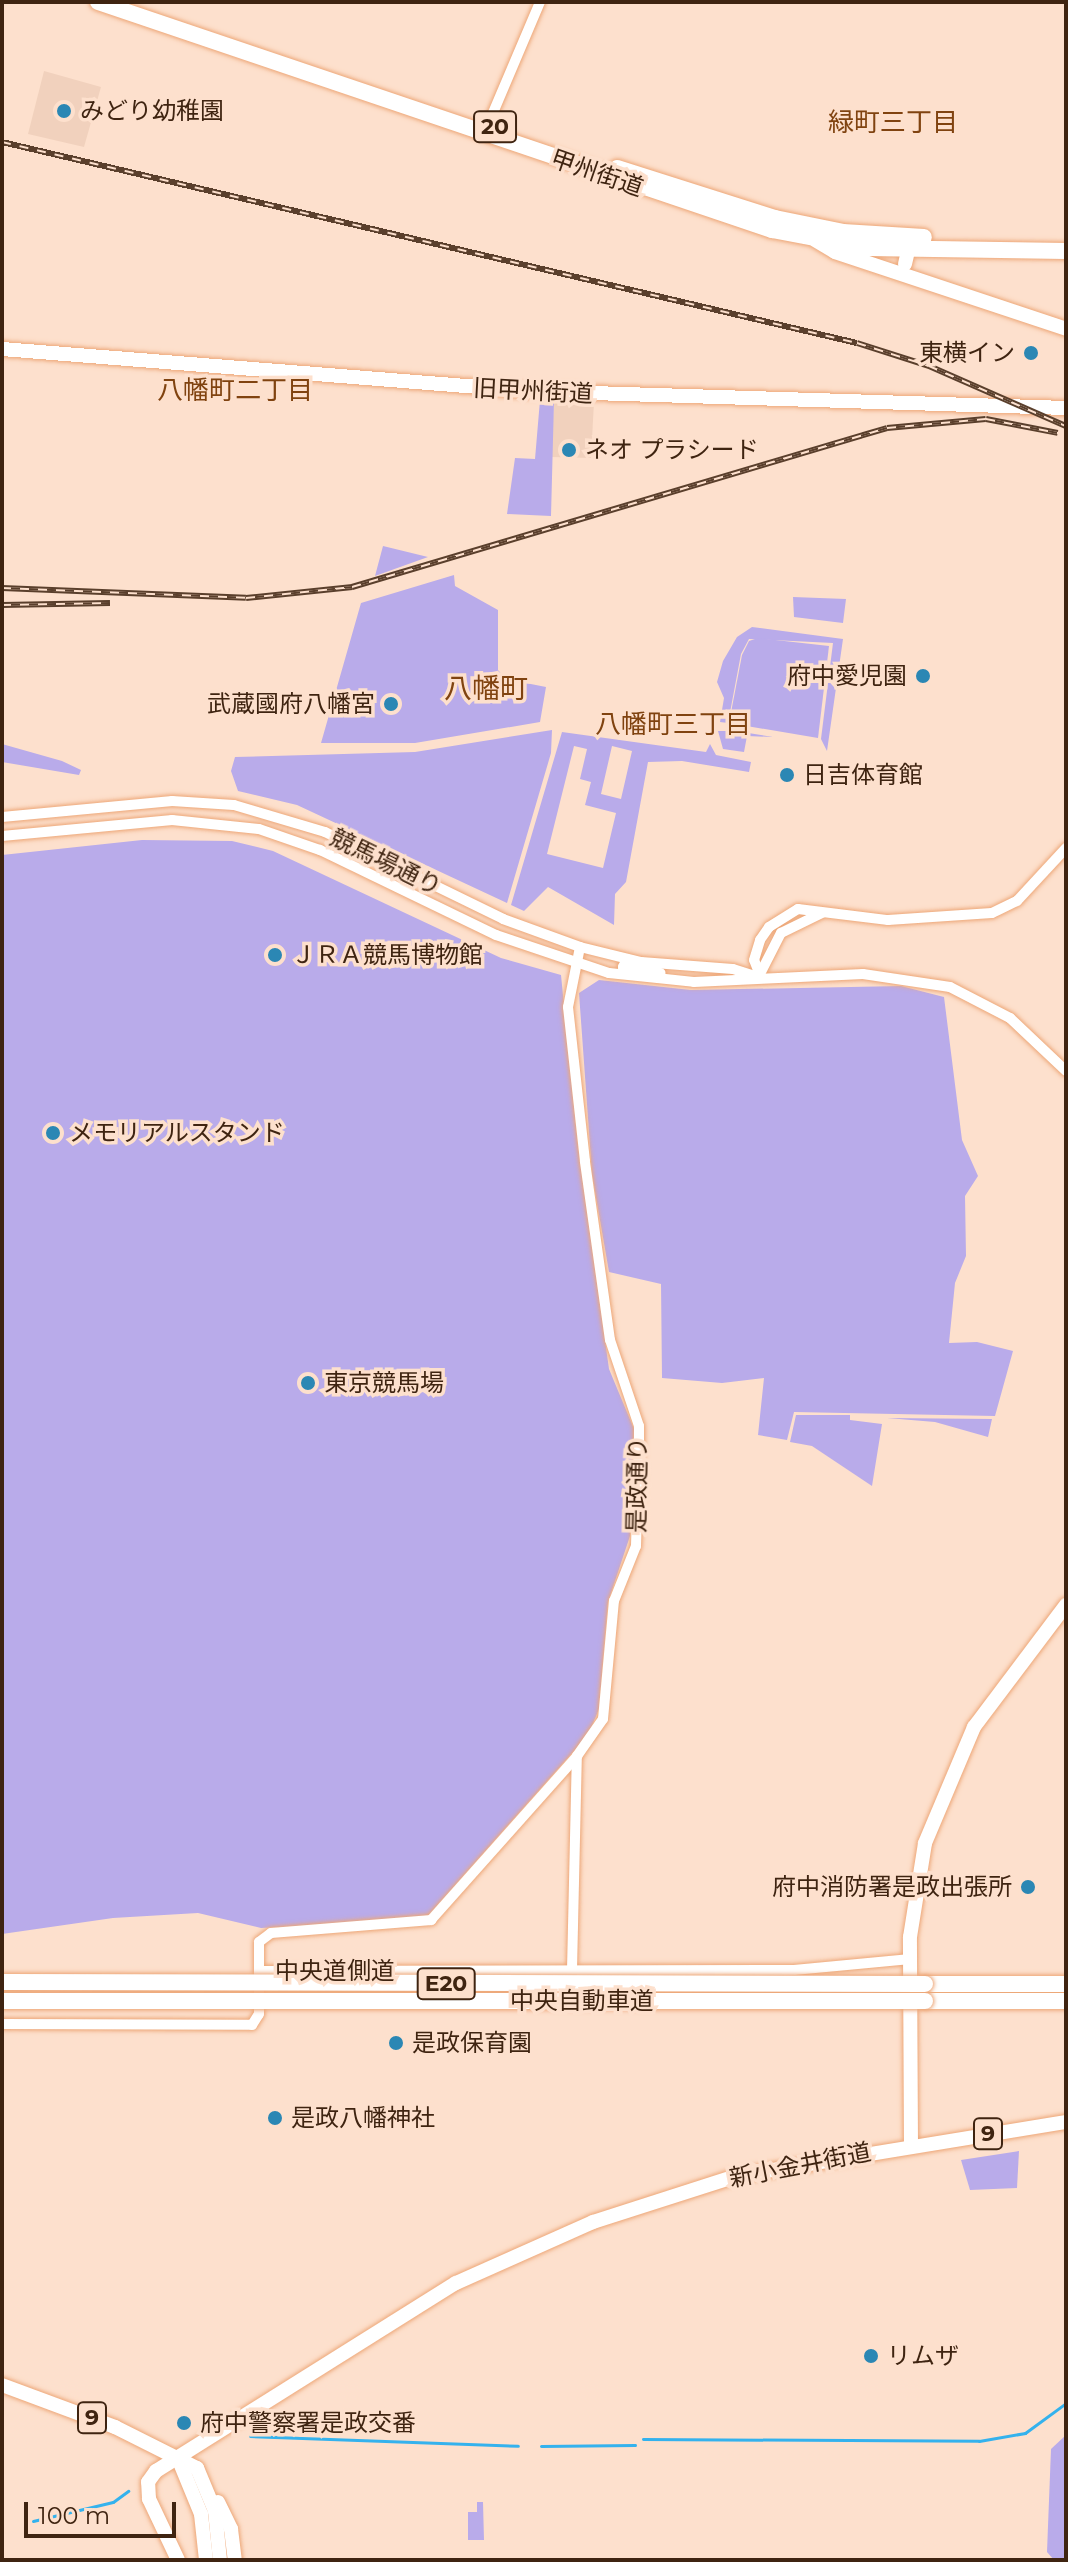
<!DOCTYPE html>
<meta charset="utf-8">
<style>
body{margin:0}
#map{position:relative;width:1068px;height:2562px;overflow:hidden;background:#fde0cd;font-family:Montserrat,"Noto Sans JP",sans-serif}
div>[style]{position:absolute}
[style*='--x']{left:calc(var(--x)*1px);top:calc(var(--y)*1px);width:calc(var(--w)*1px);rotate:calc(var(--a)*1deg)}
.built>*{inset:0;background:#f1d1bd}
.green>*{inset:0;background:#b9abea}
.stream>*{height:3px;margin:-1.5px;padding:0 1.5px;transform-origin:1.5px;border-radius:1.5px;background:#34b2ed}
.roads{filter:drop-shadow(0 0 2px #eda778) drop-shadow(0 0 2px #eda778)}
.minor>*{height:10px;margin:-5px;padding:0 5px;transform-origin:5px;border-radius:5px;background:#fff}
.major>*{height:14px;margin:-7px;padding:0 7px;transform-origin:7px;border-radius:7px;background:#fff}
.highway>*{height:16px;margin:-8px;padding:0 8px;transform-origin:8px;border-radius:8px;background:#fff}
.rail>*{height:6px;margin-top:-3px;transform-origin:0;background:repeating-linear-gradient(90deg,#fde0cd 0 9px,#5a3f2c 0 18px);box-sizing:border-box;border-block:2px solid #5a3f2c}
.bridges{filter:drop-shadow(0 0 2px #eda778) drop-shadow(0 0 2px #eda778)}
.highway-bridge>*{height:16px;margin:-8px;padding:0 8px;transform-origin:8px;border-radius:8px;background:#fff}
.dots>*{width:22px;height:22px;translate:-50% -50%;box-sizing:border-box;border:4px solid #fde0cd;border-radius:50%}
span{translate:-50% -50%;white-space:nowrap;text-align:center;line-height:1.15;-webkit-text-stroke:7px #fde0cd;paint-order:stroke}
.shield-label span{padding:2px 6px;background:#fde0cd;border:2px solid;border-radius:6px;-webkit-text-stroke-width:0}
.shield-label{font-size:22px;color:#3f2411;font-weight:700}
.poi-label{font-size:24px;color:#3f2411}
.left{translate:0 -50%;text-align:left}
.right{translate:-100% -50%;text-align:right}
.street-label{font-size:24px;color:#3f2411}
.neighbourhood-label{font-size:26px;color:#804310}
.quarter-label{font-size:28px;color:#804310}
.frame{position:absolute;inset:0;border:4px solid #3f2411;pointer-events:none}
.scale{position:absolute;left:24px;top:2502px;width:152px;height:36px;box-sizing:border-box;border:4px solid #3f2411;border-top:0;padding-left:10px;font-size:24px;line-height:28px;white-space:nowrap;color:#3f2411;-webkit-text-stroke:6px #fde0cd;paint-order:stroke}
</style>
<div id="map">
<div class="built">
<div style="clip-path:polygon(44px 71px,101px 87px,84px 147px,28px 134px)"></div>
<div style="clip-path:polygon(554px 401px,594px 402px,591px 458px,551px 457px)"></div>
</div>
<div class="green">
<div style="clip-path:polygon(540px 400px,554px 401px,551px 516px,507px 514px,515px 458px,535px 459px)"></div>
<div style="clip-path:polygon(383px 546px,428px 557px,375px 576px)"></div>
<div style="clip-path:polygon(454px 575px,455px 586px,498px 610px,498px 670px,506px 679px,546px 687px,540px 722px,415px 743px,321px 743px,361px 603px)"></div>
<div style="clip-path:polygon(793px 597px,846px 599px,843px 623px,794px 617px)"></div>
<div style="clip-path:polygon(752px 627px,843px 639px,827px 751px,821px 739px,833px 643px,749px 639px,741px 654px,728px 723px,720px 722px,724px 698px,717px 682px,723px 661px,737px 637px)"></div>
<div style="clip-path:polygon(758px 638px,829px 646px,818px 738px,729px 723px,742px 655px,749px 641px)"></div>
<div style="clip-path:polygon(552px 730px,551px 753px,507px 903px,297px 805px,238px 791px,231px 771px,235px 757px,415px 752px)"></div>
<div style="clip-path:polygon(718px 731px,736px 731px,773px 737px,747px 736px,744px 752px,723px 749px)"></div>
<div style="clip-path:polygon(evenodd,562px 732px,706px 752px,710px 744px,716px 755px,751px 762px,749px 772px,682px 761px,648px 762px,626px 882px,615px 894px,614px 925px,548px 887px,524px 911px,511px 905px,562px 732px,574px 746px,587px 749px,580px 779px,591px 782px,585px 805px,616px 813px,603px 868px,547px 854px,574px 746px,562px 732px,612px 746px,632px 751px,621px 799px,601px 794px,612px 746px)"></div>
<div style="clip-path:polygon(2px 744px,62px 761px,81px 770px,79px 775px,2px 762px)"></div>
<div style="clip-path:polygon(142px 840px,232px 841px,273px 851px,501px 958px,561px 975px,578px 1146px,609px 1369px,634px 1429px,630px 1536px,608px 1602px,599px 1709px,588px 1735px,425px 1919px,261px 1928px,198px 1913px,113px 1918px,2px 1934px,2px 855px)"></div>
<div style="clip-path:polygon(599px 980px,691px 990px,901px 986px,944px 997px,962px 1140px,978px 1176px,965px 1196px,966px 1256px,955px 1283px,949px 1343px,977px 1342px,1013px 1351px,995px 1416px,794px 1412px,787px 1440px,758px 1435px,764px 1378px,722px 1383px,662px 1378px,661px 1284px,609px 1272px,592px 1174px,579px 993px)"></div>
<div style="clip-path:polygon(796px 1415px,850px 1415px,850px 1420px,882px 1424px,872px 1486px,812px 1446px,790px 1442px)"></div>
<div style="clip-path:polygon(887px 1418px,992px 1419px,988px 1437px,935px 1422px)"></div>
<div style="clip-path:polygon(1019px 2151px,1017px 2188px,970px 2190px,961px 2160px)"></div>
<div style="clip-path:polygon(1066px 2435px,1066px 2560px,1054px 2560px,1047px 2552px,1051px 2449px)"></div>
<div style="clip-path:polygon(477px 2502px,483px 2502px,484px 2540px,468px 2540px,468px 2512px,477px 2512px)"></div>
</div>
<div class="stream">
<div style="--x:250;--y:2436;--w:268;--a:2.1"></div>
<div style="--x:643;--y:2439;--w:336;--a:0.3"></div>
<div style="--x:979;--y:2441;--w:47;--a:-9.9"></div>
<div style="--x:1025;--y:2433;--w:51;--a:-36.2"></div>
<div style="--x:541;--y:2446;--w:94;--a:-0.6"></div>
<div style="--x:33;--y:2521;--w:82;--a:-13.4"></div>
<div style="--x:113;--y:2502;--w:19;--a:-36"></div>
</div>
<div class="roads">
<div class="minor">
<div style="--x:484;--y:134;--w:143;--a:-67"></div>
<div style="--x:2;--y:817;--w:171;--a:-5.4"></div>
<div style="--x:172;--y:801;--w:62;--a:3.7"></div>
<div style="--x:234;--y:805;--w:95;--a:16.5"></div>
<div style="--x:325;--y:832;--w:198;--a:26"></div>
<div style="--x:503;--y:919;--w:82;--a:20"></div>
<div style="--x:580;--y:947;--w:63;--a:13.8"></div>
<div style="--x:641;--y:962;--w:92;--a:4.4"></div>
<div style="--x:733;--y:969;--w:23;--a:18"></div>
<div style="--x:2;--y:836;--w:171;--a:-5.4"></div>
<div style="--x:172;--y:820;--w:87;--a:5.9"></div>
<div style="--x:259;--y:829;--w:65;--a:19"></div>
<div style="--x:320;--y:850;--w:195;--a:25.8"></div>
<div style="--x:496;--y:935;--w:119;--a:18.6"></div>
<div style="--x:609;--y:973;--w:85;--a:6"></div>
<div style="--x:694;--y:982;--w:169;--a:-2.7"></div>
<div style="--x:863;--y:974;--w:88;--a:8.5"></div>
<div style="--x:950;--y:987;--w:68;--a:27.3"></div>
<div style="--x:1010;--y:1018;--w:77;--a:43.4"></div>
<div style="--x:627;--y:959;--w:9;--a:117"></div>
<div style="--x:623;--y:967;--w:38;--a:9"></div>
<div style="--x:761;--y:972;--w:44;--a:-62.9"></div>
<div style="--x:781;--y:933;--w:46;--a:-26"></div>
<div style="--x:761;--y:978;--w:19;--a:-111"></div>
<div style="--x:754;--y:960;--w:21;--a:-73"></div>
<div style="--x:760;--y:940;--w:16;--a:-55"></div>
<div style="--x:769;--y:927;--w:34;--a:-32"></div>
<div style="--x:798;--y:909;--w:91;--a:7"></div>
<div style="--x:888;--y:920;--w:104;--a:-3.9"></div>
<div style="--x:992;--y:913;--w:28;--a:-26"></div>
<div style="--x:1017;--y:901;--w:72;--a:-47.2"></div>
<div style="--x:572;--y:1970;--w:214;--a:-88.7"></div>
<div style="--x:577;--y:1756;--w:45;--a:-54.9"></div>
<div style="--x:603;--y:1719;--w:119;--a:-84.7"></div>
<div style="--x:614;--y:1601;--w:59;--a:-68.2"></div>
<div style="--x:636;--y:1546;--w:104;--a:-88.3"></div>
<div style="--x:639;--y:1442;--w:16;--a:-90"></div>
<div style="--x:639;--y:1426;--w:91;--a:-108.6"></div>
<div style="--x:610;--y:1340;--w:181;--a:-98"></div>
<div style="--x:585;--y:1161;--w:155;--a:-96.3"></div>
<div style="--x:568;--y:1007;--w:61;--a:-78.7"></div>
<div style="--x:259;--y:1971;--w:29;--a:-90"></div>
<div style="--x:259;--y:1942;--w:15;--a:-37"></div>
<div style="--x:271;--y:1933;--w:161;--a:-4.6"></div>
<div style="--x:431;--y:1920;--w:220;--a:-48.3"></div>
<div style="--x:2;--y:2024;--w:250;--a:0.2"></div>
<div style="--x:252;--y:2025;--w:13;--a:-58"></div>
<div style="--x:259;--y:2014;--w:43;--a:-90"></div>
<div style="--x:259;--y:1971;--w:535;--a:-0.11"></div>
<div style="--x:794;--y:1970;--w:117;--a:-5.4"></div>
</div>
<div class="major">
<div style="--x:815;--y:240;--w:23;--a:31"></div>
<div style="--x:835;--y:252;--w:243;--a:18.4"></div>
<div style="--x:905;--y:264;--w:17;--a:-77"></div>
<div style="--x:2;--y:349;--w:529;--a:4.56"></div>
<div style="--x:529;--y:391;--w:537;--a:1.81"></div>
<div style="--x:911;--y:2145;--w:208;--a:-90.3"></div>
<div style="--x:910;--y:1937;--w:95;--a:-80.9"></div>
<div style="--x:925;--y:1843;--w:126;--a:-67.1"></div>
<div style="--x:974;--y:1727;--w:153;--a:-53"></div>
<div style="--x:2;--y:2385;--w:121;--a:20.4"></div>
<div style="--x:115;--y:2427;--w:92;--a:26.6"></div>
<div style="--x:197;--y:2468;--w:47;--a:67.3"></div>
<div style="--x:215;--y:2511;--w:49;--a:84.2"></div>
<div style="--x:178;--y:2458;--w:61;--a:67.7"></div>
<div style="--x:201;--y:2514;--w:46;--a:83.8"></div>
<div style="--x:218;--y:2502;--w:30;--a:64"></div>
<div style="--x:231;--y:2529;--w:31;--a:83"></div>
<div style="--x:178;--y:2560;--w:68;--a:-115.4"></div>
<div style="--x:149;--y:2499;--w:17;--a:-93"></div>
<div style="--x:148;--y:2482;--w:14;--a:-54"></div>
<div style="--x:156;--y:2471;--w:354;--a:-32.1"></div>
<div style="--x:456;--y:2283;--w:150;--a:-24"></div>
<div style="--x:593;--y:2222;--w:150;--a:-17.8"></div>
<div style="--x:736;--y:2176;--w:334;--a:-9.3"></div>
</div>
<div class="highway">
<div style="--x:98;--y:2;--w:712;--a:18.69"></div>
<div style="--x:772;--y:230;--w:98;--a:10.6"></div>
<div style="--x:868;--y:248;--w:198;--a:0.9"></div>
<div style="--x:617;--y:168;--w:166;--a:17.6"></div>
<div style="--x:775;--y:218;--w:69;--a:11.6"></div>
<div style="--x:843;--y:232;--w:81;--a:3.5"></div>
<div style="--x:925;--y:1984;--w:141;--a:0"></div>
<div style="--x:925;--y:2001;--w:141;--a:0"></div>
</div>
</div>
<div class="rail">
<div style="--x:2;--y:142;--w:878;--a:13.23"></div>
<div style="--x:857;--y:343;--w:76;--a:17.7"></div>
<div style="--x:929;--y:366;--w:150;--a:23.7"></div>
<div style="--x:2;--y:588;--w:244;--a:2.3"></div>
<div style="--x:246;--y:598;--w:107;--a:-5.9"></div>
<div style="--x:352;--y:587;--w:558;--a:-16.55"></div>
<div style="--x:887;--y:428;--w:99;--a:-5.2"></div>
<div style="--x:986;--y:419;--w:73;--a:11"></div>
<div style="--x:2;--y:605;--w:108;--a:-1.1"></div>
</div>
<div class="bridges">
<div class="highway-bridge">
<div style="--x:2;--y:1982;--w:923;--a:0.12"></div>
<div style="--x:2;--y:2001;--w:923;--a:0"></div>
</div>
</div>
<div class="dots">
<div style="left:64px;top:111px;background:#2b87b4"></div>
<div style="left:1031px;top:353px;background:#2b87b4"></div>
<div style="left:569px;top:450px;background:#2b87b4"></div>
<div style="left:923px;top:676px;background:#2b87b4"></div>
<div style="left:391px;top:704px;background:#2b87b4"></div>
<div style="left:787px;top:775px;background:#2b87b4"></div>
<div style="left:275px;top:955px;background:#2b87b4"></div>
<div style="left:53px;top:1133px;background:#2b87b4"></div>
<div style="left:308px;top:1383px;background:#2b87b4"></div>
<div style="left:1028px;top:1887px;background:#2b87b4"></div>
<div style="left:396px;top:2043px;background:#2b87b4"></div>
<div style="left:275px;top:2118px;background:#2b87b4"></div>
<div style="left:871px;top:2356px;background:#2b87b4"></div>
<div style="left:184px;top:2423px;background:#2b87b4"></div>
</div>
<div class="shield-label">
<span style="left:495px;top:127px">20</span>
<span style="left:446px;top:1984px">E20</span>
<span style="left:988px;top:2134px">9</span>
<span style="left:92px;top:2418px">9</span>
</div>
<div class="poi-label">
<span class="left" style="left:80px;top:111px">みどり幼稚園</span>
<span class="right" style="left:1015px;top:353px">東横イン</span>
<span class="left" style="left:585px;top:450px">ネオ プラシード</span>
<span class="right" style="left:907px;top:676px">府中愛児園</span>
<span class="right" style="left:375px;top:704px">武蔵國府八幡宮</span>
<span class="left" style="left:803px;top:775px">日吉体育館</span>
<span class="left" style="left:291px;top:955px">ＪＲＡ競馬博物館</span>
<span class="left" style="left:69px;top:1133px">メモリアルスタンド</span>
<span class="left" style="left:324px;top:1383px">東京競馬場</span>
<span class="right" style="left:1012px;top:1887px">府中消防署是政出張所</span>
<span class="left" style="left:412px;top:2043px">是政保育園</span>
<span class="left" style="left:291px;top:2118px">是政八幡神社</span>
<span class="left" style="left:887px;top:2356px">リムザ</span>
<span class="left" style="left:200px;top:2423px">府中警察署是政交番</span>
</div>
<div class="street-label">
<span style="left:597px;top:173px;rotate:19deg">甲州街道</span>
<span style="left:533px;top:391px;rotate:3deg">旧甲州街道</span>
<span style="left:386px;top:862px;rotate:26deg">競馬場通り</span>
<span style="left:637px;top:1485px;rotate:-89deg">是政通り</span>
<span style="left:335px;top:1971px">中央道側道</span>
<span style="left:582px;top:2001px">中央自動車道</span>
<span style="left:800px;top:2165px;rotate:-11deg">新小金井街道</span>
</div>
<div class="neighbourhood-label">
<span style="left:893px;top:123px">緑町三丁目</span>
<span style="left:235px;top:391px">八幡町二丁目</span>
<span style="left:673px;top:725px">八幡町三丁目</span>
</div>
<div class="quarter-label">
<span style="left:486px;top:688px">八幡町</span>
</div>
<div class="frame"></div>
<div class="scale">100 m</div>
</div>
